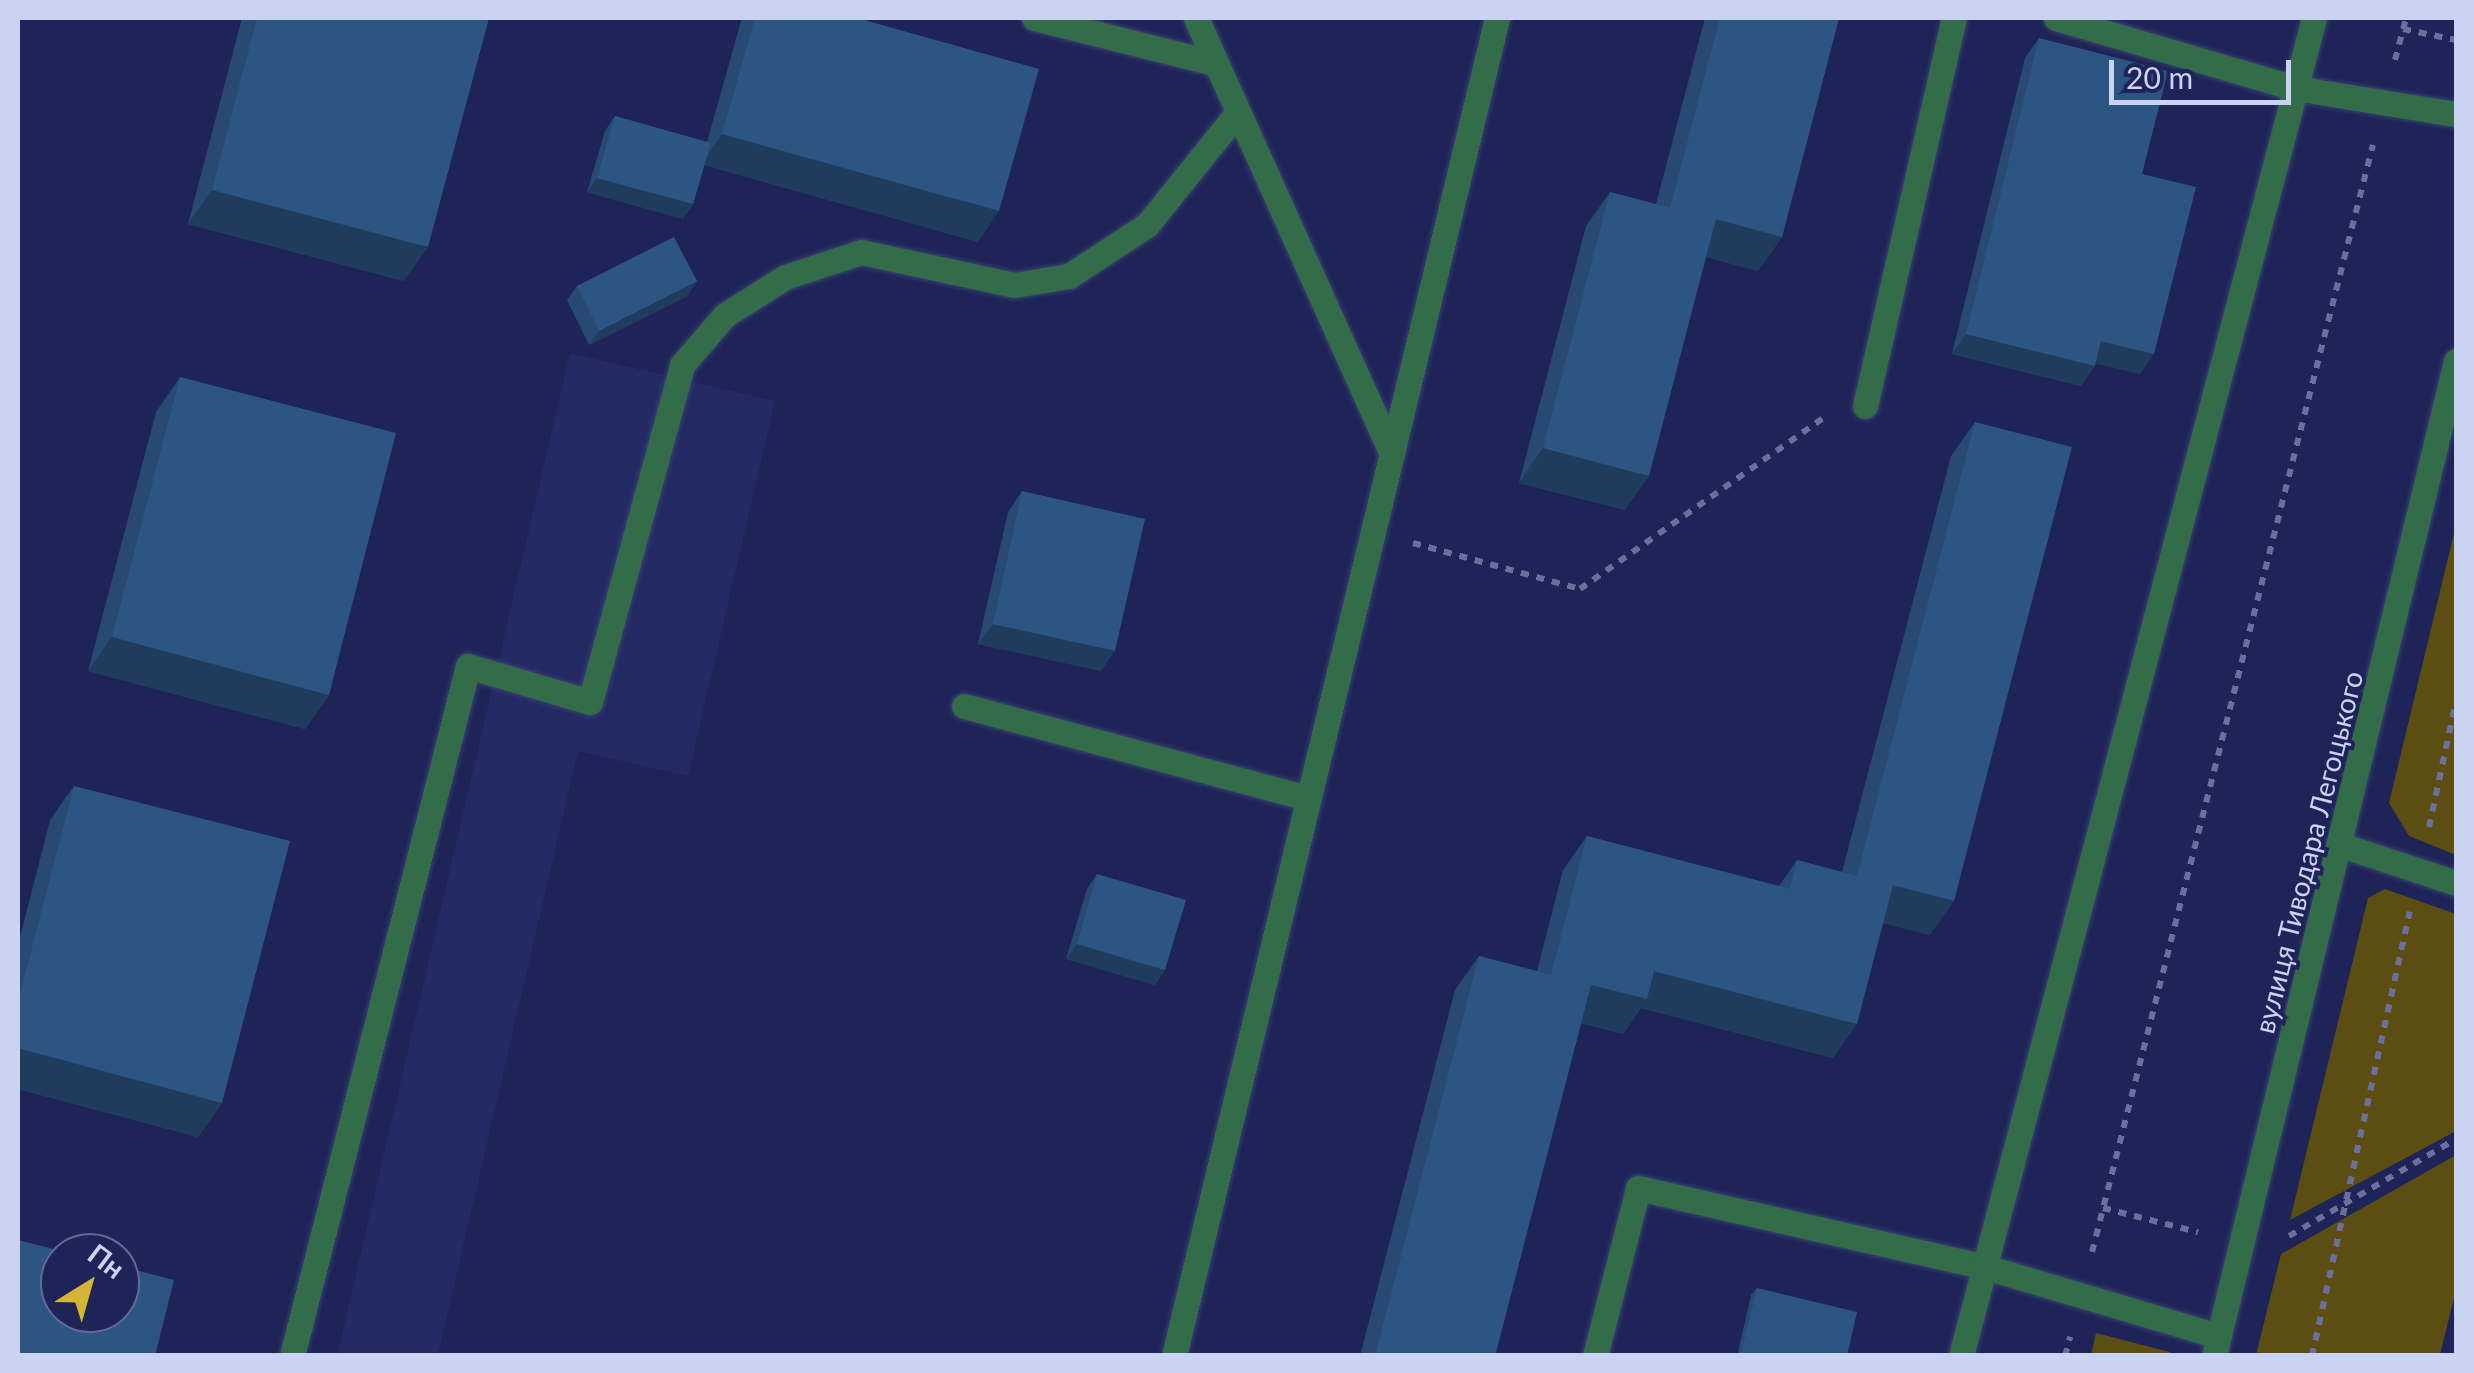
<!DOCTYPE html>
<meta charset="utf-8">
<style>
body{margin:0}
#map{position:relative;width:2474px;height:1373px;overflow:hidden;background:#1e2457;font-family:Lato,sans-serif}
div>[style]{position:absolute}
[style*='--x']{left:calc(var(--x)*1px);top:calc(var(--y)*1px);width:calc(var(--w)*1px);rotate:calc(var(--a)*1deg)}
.built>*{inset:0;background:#242a64}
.green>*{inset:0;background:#5c4d13}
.path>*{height:6px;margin-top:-3px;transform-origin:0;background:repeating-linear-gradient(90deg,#6a709b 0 8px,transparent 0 16px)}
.roads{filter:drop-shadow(0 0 2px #3a4070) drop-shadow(0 0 2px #3a4070)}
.service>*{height:25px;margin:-12.5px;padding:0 12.5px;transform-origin:12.5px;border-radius:12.5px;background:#326c48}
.minor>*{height:25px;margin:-12.5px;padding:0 12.5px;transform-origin:12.5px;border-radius:12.5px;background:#326c48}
.tertiary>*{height:25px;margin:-12.5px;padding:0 12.5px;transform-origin:12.5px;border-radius:12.5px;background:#326c48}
.wall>*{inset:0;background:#274972}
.shaded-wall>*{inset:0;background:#203c5c}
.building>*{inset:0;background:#2d5584}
span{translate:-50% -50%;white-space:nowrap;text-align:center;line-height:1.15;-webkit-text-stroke:8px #1e2457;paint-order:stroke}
.street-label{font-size:28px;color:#cbd3f3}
.frame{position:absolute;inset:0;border:20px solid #cbd3f3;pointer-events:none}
.north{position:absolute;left:40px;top:1233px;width:100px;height:100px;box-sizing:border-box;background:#1e2457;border:2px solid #636a95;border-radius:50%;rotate:37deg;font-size:28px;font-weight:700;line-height:40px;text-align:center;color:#cbd3f3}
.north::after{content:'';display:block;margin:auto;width:35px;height:45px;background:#d5b534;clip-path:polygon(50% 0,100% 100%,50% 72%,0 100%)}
.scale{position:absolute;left:2109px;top:60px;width:182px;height:45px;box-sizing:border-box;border:5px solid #cbd3f3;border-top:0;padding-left:12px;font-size:30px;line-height:35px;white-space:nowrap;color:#cbd3f3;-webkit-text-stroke:8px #1e2457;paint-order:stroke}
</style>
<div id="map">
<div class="built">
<div style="clip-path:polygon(570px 353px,775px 401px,688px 776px,578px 751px,438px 1355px,337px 1356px)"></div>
</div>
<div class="green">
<div style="clip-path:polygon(2456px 525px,2456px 855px,2409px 836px,2389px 803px)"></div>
<div style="clip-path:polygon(2385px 889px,2456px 914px,2456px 1131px,2290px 1220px,2368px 898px)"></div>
<div style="clip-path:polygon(2456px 1155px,2456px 1290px,2440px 1355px,2256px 1355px,2281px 1254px)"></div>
<div style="clip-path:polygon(2096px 1333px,2170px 1352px,2169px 1355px,2091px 1355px)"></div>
</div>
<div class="path">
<div style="--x:2403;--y:29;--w:54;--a:11.7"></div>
<div style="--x:2395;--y:60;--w:43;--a:-75.3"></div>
<div style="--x:1413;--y:543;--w:173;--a:15.4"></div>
<div style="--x:1580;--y:589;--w:299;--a:-35.1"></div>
<div style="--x:2429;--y:827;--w:129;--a:-77.9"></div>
<div style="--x:2103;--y:1208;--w:98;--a:14.2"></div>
<div style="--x:2289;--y:1236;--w:193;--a:-30.1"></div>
<div style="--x:2092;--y:1252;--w:1142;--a:-75.76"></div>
<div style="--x:2065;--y:1356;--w:20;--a:-75"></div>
<div style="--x:2312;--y:1356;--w:455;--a:-77.6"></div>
</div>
<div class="roads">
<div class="service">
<div style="--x:1034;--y:18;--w:186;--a:14"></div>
<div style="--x:1196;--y:18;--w:478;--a:65.8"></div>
<div style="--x:2056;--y:18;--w:249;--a:16.3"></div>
<div style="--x:2295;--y:88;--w:163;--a:9.2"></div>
<div style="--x:1865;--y:406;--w:398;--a:-77.1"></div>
<div style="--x:964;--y:706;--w:356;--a:15"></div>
<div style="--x:292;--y:1356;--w:712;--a:-75.69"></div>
<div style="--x:468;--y:666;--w:127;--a:16.4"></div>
<div style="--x:590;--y:702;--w:349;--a:-74.7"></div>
<div style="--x:682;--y:365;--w:66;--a:-49.3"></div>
<div style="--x:725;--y:315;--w:71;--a:-32.3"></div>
<div style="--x:785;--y:277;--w:80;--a:-18.2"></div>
<div style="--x:861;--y:252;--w:157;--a:12.1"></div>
<div style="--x:1015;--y:285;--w:55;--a:-9.5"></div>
<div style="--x:1069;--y:276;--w:93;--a:-33.2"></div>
<div style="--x:1147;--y:225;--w:144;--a:-51.2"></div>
<div style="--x:1174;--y:1356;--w:1376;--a:-76.43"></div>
<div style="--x:1595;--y:1356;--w:173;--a:-75.6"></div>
<div style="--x:1638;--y:1188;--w:353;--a:12.8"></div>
<div style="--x:1982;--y:1266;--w:247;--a:16.5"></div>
<div style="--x:1961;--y:1356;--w:1384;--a:-75.22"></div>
</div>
<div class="minor">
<div style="--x:2341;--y:845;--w:121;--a:18.3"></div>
</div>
<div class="tertiary">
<div style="--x:2214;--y:1356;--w:1024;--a:-76.33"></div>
</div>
</div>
<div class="wall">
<div style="clip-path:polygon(242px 18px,489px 18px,404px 281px,188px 224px)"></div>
<div style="clip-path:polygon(743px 18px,857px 18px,978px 242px,704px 165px,693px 204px,683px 219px,587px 192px,605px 131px,615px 116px,707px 142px,741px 21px)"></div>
<div style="clip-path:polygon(1705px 18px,1839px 18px,1782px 237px,1758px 271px,1706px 257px,1625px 510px,1519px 483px,1586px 226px,1610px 192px,1656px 204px)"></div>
<div style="clip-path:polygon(2039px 38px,2142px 174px,2140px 374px,2095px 363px,2081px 386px,1952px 354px,2025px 58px)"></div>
<div style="clip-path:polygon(697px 281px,687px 296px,589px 345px,567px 300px,577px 286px)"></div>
<div style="clip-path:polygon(180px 377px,329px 695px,305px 729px,88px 671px,156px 412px)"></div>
<div style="clip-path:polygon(1975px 422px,1930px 935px,1883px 923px,1833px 1058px,1641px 1008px,1623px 1034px,1581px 1023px,1495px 1356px,1360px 1356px,1455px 990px,1479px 956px,1537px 971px,1563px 870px,1587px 836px,1779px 886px,1797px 860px,1842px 872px,1951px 456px)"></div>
<div style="clip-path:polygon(1022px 491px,1101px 671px,978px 644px,1008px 512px)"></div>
<div style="clip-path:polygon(74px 786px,222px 1103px,198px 1137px,18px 1089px,18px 945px,50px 820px)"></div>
<div style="clip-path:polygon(1097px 874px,1165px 970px,1155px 985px,1066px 959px,1087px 889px)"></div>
<div style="clip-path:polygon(1757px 1288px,1847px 1356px,1737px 1356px,1751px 1295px)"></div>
</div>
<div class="shaded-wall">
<div style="clip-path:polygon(722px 134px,999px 211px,978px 242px,701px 164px)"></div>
<div style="clip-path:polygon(597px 178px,693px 204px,683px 219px,587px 192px)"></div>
<div style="clip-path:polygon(212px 190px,428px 247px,404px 281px,188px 224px)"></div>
<div style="clip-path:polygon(1716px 219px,1782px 237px,1758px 271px,1692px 253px)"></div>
<div style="clip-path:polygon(697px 281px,687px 296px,589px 345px,599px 331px)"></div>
<div style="clip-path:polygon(1966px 334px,2095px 366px,2081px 386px,1952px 354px)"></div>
<div style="clip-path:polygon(2101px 341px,2154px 354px,2140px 374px,2087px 361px)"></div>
<div style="clip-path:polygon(1543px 448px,1649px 476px,1625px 510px,1519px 483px)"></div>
<div style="clip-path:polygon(993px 624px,1115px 651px,1101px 671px,978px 644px)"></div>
<div style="clip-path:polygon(112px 637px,329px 695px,305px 729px,88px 671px)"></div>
<div style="clip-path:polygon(1893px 885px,1954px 901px,1930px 935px,1869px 920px)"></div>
<div style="clip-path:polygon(1077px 944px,1165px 970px,1155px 985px,1066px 959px)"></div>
<div style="clip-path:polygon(1654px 971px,1857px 1024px,1833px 1058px,1641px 1008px,1623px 1034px,1567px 1020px,1591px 985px)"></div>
<div style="clip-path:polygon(18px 1048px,222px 1103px,198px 1137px,18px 1089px)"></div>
</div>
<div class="building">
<div style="clip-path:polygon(257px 18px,489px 18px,428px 247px,212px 190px)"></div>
<div style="clip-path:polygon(755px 18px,857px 18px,1039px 69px,999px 211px,722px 134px)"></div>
<div style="clip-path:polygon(1720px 18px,1839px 18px,1782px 237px,1716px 219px,1649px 476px,1543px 448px,1610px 192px,1670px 208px)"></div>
<div style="clip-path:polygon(2039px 38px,2168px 71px,2142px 174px,2196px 187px,2154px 354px,2101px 341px,2095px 366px,1966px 334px)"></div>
<div style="clip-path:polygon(615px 116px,711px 143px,693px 204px,597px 178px)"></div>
<div style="clip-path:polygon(674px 237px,697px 281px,599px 331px,577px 286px)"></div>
<div style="clip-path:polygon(180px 377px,396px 433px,329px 695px,112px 637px)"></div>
<div style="clip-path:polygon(1975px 422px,2072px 447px,1954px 901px,1893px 885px,1857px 1024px,1654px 971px,1647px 999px,1591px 985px,1495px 1356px,1375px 1356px,1479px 956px,1551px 975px,1587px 836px,1790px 889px,1797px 860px,1857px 876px)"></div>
<div style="clip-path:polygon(1022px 491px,1145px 519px,1115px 651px,993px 624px)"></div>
<div style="clip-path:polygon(74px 786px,290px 841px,222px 1103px,18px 1048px,18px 1002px)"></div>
<div style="clip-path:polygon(1097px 874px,1186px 900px,1165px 970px,1077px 944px)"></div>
<div style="clip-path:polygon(18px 1240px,69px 1253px,60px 1253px,60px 1313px,120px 1313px,120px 1266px,174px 1280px,155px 1356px,18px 1356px)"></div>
<div style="clip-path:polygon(1757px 1288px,1857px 1312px,1847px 1356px,1740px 1356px)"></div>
</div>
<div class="street-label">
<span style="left:2308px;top:852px;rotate:-76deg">вулиця Тиводара Легоцького</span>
</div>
<div class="frame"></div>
<div class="north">Пн</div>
<div class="scale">20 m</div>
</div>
